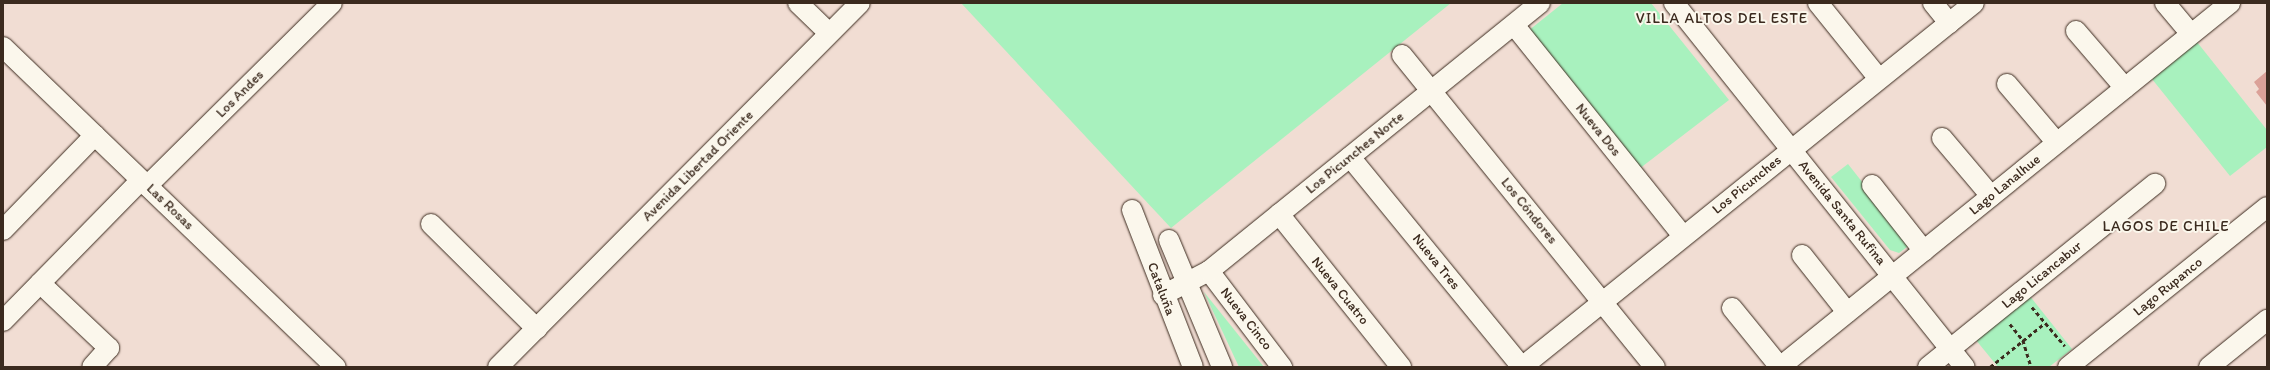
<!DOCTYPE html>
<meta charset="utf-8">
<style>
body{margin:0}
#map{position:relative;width:2270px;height:370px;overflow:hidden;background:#f1ddd3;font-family:Itim,sans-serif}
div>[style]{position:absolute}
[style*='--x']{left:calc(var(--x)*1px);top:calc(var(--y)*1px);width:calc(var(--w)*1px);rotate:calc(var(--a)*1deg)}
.green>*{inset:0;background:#a8f1be}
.building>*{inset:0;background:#dba198}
.path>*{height:2.5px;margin-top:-1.25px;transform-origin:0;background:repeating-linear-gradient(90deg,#3b2a1e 0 4px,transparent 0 7px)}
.roads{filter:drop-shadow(0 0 1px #3b2a1e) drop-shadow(0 0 1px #3b2a1e)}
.minor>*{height:20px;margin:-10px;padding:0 10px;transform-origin:10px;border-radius:10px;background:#fbf7ec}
span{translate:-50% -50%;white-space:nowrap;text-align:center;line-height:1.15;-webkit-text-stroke:4px #fbf7ec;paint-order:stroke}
.street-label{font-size:14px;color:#3b2a1e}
.neighbourhood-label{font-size:15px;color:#3b2a1e;letter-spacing:1px}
.frame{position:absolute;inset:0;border:4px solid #3b2a1e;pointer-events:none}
</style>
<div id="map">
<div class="green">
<div style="clip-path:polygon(961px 3px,1451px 3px,1171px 228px)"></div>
<div style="clip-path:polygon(1563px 3px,1651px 3px,1729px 100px,1639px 169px,1528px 31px)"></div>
<div style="clip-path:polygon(2197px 42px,2267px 130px,2267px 147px,2230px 176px,2152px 79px)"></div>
<div style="clip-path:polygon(1848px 164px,1911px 244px,1899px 253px,1890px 250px,1831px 177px)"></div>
<div style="clip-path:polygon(2025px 290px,2072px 349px,2049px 367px,1998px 367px,1971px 334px)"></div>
<div style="clip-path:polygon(1204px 292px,1264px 367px,1239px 367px)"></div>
</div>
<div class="building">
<div style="clip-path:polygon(2267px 71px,2267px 106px,2256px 92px,2259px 89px,2254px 82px)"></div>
</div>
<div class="path">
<div style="--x:2032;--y:307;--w:51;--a:49.8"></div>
<div style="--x:2010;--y:324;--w:21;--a:51"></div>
<div style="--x:2023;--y:340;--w:28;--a:73"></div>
<div style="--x:1990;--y:367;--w:70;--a:-38.7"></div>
</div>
<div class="roads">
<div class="minor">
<div style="--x:798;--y:3;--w:43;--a:44.1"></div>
<div style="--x:1674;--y:3;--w:466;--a:51.4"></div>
<div style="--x:1818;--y:3;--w:97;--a:51.2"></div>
<div style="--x:1933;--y:3;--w:26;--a:51"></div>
<div style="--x:2165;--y:3;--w:40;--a:50"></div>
<div style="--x:1514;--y:25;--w:270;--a:51.3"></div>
<div style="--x:2076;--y:31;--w:75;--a:49.3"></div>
<div style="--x:3;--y:47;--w:462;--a:43.9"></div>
<div style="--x:1402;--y:55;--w:402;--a:51"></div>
<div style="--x:2007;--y:84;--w:77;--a:49.7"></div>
<div style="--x:1942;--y:138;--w:76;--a:49.8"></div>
<div style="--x:1350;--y:157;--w:271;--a:50.7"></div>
<div style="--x:1872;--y:185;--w:84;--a:51.8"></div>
<div style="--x:147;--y:186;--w:260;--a:-44.7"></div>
<div style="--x:1132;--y:210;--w:168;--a:68.8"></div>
<div style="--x:1279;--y:214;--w:196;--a:51.4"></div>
<div style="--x:431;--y:224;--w:149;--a:44.7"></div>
<div style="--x:3;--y:230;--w:132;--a:-45.9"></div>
<div style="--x:1169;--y:240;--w:138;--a:67.3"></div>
<div style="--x:1802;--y:255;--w:73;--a:51.7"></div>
<div style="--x:1209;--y:271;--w:121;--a:52.8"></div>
<div style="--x:40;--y:283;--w:95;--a:43.3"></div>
<div style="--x:109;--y:348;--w:25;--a:132"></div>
<div style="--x:1163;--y:295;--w:52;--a:-27.6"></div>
<div style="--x:1209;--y:271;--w:426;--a:-39"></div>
<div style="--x:1732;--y:308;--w:76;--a:50.9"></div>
<div style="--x:3;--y:321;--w:197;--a:-45.6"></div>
<div style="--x:498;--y:367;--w:513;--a:-45.16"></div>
<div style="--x:1522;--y:367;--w:580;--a:-38.84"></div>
<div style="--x:1780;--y:367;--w:579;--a:-38.97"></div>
<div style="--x:1928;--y:367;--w:292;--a:-38.9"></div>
<div style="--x:2068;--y:367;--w:255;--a:-38.8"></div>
<div style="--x:2209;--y:367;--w:75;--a:-39"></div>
</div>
</div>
<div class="street-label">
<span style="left:240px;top:94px;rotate:-45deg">Los Andes</span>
<span style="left:1598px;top:130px;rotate:51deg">Nueva Dos</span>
<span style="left:1355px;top:153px;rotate:-39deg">Los Picunches Norte</span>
<span style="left:698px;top:166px;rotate:-45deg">Avenida Libertad Oriente</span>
<span style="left:1747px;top:185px;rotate:-39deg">Los Picunches</span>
<span style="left:2005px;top:185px;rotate:-39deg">Lago Lanalhue</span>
<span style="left:170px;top:207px;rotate:44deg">Las Rosas</span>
<span style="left:1529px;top:211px;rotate:51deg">Los Cóndores</span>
<span style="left:1842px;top:213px;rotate:51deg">Avenida Santa Rufina</span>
<span style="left:1436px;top:262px;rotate:51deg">Nueva Tres</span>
<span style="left:2042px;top:275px;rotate:-39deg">Lago Licancabur</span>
<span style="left:2168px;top:287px;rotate:-39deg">Lago Rupanco</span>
<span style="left:1161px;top:289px;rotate:69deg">Cataluña</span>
<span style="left:1340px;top:291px;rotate:51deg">Nueva Cuatro</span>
<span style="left:1246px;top:319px;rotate:52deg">Nueva Cinco</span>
</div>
<div class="neighbourhood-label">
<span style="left:1722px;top:19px">VILLA ALTOS DEL ESTE</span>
<span style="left:2166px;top:227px">LAGOS DE CHILE</span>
</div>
<div class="frame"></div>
</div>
